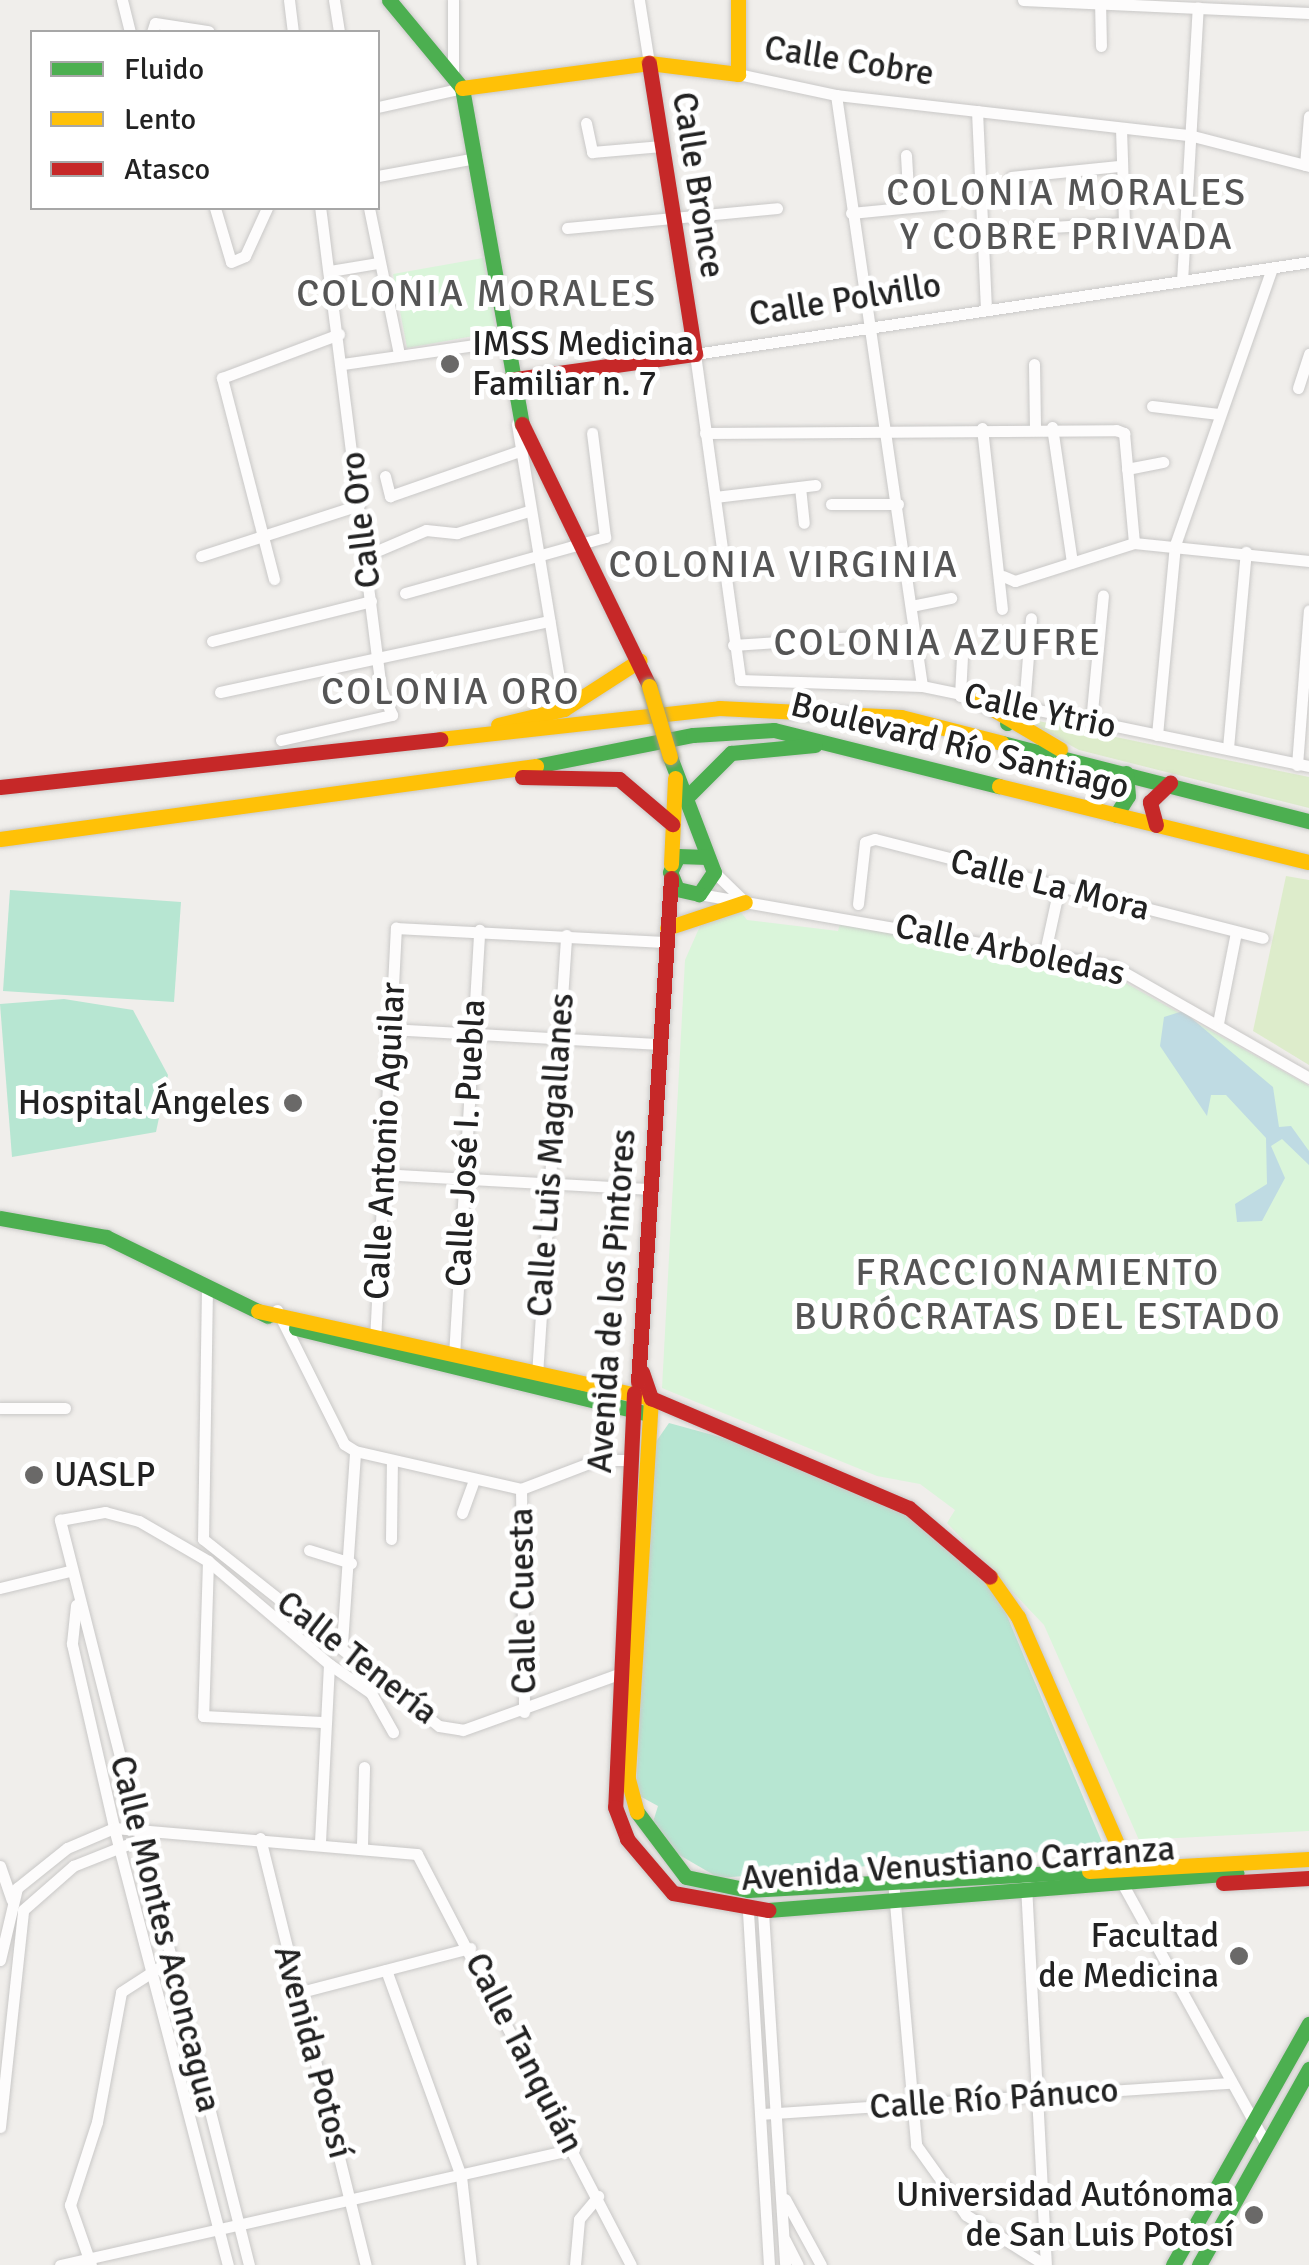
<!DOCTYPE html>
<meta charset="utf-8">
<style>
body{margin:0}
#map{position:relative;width:1309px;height:2265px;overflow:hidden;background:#f0eeeb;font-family:Signika,sans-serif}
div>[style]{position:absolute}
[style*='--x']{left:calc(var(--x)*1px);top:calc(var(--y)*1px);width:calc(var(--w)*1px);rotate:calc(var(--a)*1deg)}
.grass>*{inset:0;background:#ddeccb}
.park>*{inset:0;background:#daf5da}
.pitch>*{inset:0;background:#b7e6d2}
.water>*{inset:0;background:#bfdbe3}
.roads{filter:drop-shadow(0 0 2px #c9c8c7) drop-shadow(0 0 2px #c9c8c7)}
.street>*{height:11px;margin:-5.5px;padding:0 5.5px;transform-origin:5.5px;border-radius:5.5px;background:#fdfcfc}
.fast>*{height:15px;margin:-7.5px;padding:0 7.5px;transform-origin:7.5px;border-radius:7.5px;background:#4caf50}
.slow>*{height:15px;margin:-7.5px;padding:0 7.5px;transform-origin:7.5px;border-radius:7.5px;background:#ffc107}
.jam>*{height:15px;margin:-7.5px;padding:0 7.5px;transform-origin:7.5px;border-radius:7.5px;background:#c62828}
.bridges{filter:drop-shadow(0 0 2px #999a82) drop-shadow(0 0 2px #999a82)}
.slow-bridge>*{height:15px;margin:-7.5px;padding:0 7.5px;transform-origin:7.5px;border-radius:7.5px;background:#ffc107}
.dots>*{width:28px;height:28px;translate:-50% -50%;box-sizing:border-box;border:5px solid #fff;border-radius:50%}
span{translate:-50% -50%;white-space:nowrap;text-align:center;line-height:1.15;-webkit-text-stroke:10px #fff;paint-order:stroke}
.street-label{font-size:35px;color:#222}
.poi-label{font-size:35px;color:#222}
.left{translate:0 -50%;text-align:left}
.right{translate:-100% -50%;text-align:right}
.neighbourhood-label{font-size:38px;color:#555;letter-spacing:2.5px}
.legend{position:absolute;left:30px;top:30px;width:350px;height:180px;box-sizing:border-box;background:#fff;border:2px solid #a7a7a7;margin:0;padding:12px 18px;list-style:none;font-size:30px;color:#222}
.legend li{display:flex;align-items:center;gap:20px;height:50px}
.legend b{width:50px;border:2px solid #a7a7a7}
</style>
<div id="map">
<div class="grass">
<div style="clip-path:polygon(1019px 717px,1309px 777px,1309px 808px,1079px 750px)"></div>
<div style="clip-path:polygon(1286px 876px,1309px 880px,1309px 1065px,1253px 1031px)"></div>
</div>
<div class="park">
<div style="clip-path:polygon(483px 258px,496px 332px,407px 348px,393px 274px)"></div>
<div style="clip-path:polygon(740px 911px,747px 920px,838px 931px,840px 924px,1108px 973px,1309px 1086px,1309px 1831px,1139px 1840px,1044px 1625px,947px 1523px,955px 1510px,920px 1484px,877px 1476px,662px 1388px,685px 960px,700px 926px)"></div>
</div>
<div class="pitch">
<div style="clip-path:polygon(10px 890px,181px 902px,174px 1002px,3px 991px)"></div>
<div style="clip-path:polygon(64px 999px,133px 1010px,168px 1075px,156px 1132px,12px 1157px,0 1004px)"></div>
<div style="clip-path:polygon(669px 1423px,764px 1449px,900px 1510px,997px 1592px,1104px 1847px,719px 1878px,669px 1849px,652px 1825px,658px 1806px,636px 1794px,653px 1446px)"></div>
</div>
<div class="water">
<div style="clip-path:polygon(1183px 1011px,1273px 1087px,1279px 1127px,1291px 1126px,1309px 1151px,1309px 1165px,1282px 1139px,1271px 1146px,1285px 1178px,1262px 1221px,1237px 1222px,1235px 1204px,1267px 1184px,1266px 1138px,1226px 1095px,1211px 1095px,1207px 1116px,1160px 1046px,1164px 1017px)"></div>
</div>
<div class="roads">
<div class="street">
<div style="--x:122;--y:0;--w:33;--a:76"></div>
<div style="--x:289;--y:0;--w:32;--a:83"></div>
<div style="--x:334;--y:0;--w:32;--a:81"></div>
<div style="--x:639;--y:0;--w:64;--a:81"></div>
<div style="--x:1023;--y:0;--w:286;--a:2.6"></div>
<div style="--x:1100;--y:0;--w:46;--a:88.8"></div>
<div style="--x:152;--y:32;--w:9;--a:-72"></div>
<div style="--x:155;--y:23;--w:54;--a:8.6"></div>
<div style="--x:738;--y:74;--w:100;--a:12.1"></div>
<div style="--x:836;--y:95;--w:355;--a:6.5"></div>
<div style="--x:1189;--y:135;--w:124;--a:14.5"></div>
<div style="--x:453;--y:76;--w:76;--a:-90"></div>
<div style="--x:836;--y:95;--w:597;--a:81.72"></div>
<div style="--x:378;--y:107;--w:86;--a:-12.7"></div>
<div style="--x:977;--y:111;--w:199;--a:87.4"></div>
<div style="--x:586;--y:123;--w:30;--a:78"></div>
<div style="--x:592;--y:152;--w:70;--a:-4.9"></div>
<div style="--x:906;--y:155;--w:52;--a:86.7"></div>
<div style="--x:1305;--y:165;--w:49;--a:-85.3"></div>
<div style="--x:378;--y:176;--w:100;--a:-10.4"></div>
<div style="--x:1011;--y:177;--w:110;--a:-5.8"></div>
<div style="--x:215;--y:208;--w:56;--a:73.5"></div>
<div style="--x:231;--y:262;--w:15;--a:-23"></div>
<div style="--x:245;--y:256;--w:53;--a:-65.4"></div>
<div style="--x:369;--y:208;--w:149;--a:78.4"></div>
<div style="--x:851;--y:213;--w:91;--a:-5.6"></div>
<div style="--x:567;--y:228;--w:211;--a:-5.4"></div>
<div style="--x:1016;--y:229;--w:108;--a:-3.2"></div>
<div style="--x:1124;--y:223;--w:93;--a:-91.8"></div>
<div style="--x:1309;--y:262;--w:621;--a:171.48"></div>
<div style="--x:695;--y:354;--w:329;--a:82.1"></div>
<div style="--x:740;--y:680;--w:182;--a:1.9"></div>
<div style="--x:922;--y:686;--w:395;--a:11.7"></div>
<div style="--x:330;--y:271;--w:49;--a:-9.5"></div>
<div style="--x:1182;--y:281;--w:274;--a:-86.7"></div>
<div style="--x:343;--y:364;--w:161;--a:-8.2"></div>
<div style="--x:1034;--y:364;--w:63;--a:89.1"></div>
<div style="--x:1298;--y:388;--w:36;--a:-72"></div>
<div style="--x:1152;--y:406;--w:67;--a:6.8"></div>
<div style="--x:517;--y:424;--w:289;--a:80.6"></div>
<div style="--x:1052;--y:427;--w:137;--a:81.6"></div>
<div style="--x:982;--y:428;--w:182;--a:83.7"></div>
<div style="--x:705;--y:433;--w:411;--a:-0.4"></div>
<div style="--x:1116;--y:430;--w:9;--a:21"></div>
<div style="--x:1124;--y:433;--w:110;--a:84.8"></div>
<div style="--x:1127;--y:469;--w:37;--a:-11"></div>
<div style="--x:385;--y:476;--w:21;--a:76"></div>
<div style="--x:390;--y:496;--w:140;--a:-19.2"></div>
<div style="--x:800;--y:487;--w:36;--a:84"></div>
<div style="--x:715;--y:497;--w:101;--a:-6.8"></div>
<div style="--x:831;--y:504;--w:67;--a:0"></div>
<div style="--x:201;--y:556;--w:166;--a:-17.9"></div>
<div style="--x:365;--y:556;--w:66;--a:-23.1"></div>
<div style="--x:426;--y:530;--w:31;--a:6"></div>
<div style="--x:457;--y:533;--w:75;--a:-17"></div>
<div style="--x:1003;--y:576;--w:13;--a:23"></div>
<div style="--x:1015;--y:581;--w:125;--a:-17.7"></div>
<div style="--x:1134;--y:543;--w:176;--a:5.9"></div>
<div style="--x:274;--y:579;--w:208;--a:-104.5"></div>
<div style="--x:222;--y:378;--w:125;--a:-20.6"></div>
<div style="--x:405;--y:593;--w:208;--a:-15.6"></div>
<div style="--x:605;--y:537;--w:105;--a:-97.1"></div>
<div style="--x:911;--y:606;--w:41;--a:-11.3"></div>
<div style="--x:212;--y:641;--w:164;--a:-14.1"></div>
<div style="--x:733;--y:645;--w:119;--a:-3.8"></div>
<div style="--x:220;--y:692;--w:337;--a:-12.2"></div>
<div style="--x:960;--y:696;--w:60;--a:-87.1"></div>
<div style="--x:1024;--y:707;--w:89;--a:-85.5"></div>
<div style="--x:1091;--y:722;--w:127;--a:-84.6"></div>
<div style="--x:1157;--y:735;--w:191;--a:-84.6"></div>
<div style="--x:1175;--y:545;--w:293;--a:-70.7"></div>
<div style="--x:281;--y:740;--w:114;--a:-12.7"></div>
<div style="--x:392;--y:715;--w:28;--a:-113"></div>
<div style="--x:381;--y:689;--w:485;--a:-97.2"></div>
<div style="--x:1228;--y:748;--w:197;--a:-84.8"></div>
<div style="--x:1297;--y:765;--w:155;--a:-85.6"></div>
<div style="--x:714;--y:872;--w:39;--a:44"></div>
<div style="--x:699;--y:894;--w:420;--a:9.9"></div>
<div style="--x:1113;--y:966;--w:226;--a:29.7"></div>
<div style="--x:858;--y:904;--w:62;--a:-83.6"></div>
<div style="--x:865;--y:842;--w:10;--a:-17"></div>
<div style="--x:875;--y:839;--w:400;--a:14.3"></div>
<div style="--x:1045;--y:952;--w:66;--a:-77.7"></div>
<div style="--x:1218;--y:1023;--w:93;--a:-78.8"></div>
<div style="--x:390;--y:1029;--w:270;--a:3.2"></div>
<div style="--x:381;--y:1174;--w:270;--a:3.2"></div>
<div style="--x:207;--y:1287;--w:252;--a:90.9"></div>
<div style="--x:203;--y:1539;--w:301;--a:38.4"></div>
<div style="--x:439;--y:1726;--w:24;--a:9"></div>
<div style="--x:463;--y:1730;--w:171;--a:-19.8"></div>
<div style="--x:277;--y:1310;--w:150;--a:63.4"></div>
<div style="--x:344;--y:1444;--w:13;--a:32"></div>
<div style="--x:355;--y:1451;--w:170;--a:12.9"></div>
<div style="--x:521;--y:1489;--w:81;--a:-20.9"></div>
<div style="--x:597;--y:1460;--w:34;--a:0"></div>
<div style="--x:375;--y:1341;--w:414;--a:-87.1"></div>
<div style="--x:396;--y:928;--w:268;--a:3"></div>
<div style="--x:454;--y:1356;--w:427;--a:-86.6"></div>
<div style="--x:537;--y:1375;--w:441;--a:-86.2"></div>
<div style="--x:0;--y:1408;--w:65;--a:0"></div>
<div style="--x:521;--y:1489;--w:223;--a:89.2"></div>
<div style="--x:462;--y:1513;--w:32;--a:-70"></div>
<div style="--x:391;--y:1539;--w:77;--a:-89.3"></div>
<div style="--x:309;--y:1550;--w:44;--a:17.2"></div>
<div style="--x:208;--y:1561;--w:155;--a:91.8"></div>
<div style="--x:203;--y:1716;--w:119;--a:2.9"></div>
<div style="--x:0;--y:1588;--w:71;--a:-13.8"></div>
<div style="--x:76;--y:1605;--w:39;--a:96"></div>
<div style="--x:72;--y:1644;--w:189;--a:77.1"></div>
<div style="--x:114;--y:1828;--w:452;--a:75.4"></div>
<div style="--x:342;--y:1644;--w:193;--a:-86.1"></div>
<div style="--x:329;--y:1664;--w:51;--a:34.6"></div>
<div style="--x:371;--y:1693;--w:45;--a:60.6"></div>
<div style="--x:260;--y:1838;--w:440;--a:76.1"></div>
<div style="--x:320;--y:1842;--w:178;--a:-87.1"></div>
<div style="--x:362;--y:1845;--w:78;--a:-88.5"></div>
<div style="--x:0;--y:1866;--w:36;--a:71"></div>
<div style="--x:893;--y:1880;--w:266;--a:85"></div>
<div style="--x:916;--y:2145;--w:86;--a:54.5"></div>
<div style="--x:966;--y:2215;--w:93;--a:32.3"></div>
<div style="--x:1122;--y:1883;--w:298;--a:61.1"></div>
<div style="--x:1026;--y:1885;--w:381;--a:87"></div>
<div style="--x:748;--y:1912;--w:354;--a:86.6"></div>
<div style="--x:763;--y:1912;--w:354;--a:86.4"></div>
<div style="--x:0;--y:1960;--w:74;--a:-76.7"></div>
<div style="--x:17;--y:1888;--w:64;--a:-38.7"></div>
<div style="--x:67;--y:1848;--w:51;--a:-23.1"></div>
<div style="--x:114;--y:1828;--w:304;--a:4.9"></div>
<div style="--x:417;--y:1854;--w:463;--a:62.5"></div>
<div style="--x:386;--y:1970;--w:219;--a:70"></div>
<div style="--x:461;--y:2176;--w:90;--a:83.6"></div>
<div style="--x:297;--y:1993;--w:179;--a:-14.6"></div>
<div style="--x:761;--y:2114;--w:468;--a:-3.8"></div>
<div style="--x:0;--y:2127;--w:218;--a:-83.9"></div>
<div style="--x:23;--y:1910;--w:67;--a:-41.3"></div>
<div style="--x:73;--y:1866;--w:79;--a:-21.7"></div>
<div style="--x:785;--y:2199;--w:75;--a:61.4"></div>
<div style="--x:785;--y:2240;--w:28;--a:63"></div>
<div style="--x:60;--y:2265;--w:527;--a:-12.72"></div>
<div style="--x:91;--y:2265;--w:64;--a:-109.3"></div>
<div style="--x:70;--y:2205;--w:87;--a:-72"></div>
<div style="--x:97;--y:2122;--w:132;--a:-79.5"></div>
<div style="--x:121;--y:1992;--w:57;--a:-32.9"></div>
<div style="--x:249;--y:2265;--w:769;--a:-104.24"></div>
<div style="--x:60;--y:1520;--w:46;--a:-10.1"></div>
<div style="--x:105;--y:1512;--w:35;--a:15"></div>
<div style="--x:139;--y:1521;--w:80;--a:30.1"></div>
<div style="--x:208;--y:1561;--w:159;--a:40.4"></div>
<div style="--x:575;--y:2265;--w:46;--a:-85"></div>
<div style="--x:579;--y:2219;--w:30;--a:-50"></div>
</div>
<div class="fast">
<div style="--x:389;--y:0;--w:114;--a:50.3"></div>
<div style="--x:462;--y:88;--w:341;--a:79.9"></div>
<div style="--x:1007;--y:723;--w:19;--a:-72"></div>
<div style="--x:1002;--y:743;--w:317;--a:14.3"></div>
<div style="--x:670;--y:757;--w:123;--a:69.1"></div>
<div style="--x:714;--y:872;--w:27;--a:124"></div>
<div style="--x:699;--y:894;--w:23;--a:-167"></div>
<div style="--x:677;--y:889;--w:18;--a:-112"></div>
<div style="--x:670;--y:872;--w:18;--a:-63"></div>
<div style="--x:678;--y:856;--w:29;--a:2"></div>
<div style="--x:536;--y:766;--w:160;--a:-11.2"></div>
<div style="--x:693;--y:735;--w:81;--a:-3.5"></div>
<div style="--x:774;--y:730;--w:232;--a:14"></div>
<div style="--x:686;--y:798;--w:64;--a:-45"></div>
<div style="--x:731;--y:753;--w:84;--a:-5.4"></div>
<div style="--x:1116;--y:815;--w:22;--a:-58"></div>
<div style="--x:1128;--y:796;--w:23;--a:-95"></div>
<div style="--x:0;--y:1218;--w:108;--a:10.2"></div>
<div style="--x:106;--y:1237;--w:180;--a:26"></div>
<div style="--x:296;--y:1328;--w:359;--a:13.7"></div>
<div style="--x:637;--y:1812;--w:81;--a:53"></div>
<div style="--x:686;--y:1877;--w:63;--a:11.8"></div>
<div style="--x:748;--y:1890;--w:342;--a:-3.2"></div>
<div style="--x:768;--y:1910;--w:470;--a:-4.5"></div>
<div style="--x:1173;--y:2265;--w:277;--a:-60.6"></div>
<div style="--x:1199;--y:2265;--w:225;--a:-60.7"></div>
</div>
<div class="slow">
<div style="--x:462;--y:88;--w:189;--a:-7.6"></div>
<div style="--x:649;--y:63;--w:90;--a:7"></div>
<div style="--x:738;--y:74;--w:74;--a:-90"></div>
<div style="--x:974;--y:698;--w:100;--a:30.7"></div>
<div style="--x:498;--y:725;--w:68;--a:-13.6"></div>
<div style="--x:564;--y:709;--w:90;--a:-32.8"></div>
<div style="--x:440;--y:739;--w:281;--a:-6.3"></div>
<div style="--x:719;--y:708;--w:182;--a:2.8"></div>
<div style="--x:901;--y:717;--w:104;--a:14.4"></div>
<div style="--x:999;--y:786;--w:319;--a:13.8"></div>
<div style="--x:0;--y:839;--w:541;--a:-7.76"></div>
<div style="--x:671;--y:864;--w:86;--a:-87.3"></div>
<div style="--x:667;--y:928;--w:82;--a:-18.4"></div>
<div style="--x:258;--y:1311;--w:403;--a:12.5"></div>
<div style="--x:651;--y:1398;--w:382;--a:93.5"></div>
<div style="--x:628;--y:1779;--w:34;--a:75"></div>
<div style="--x:990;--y:1577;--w:49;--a:55"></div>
<div style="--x:1018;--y:1617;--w:273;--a:66.4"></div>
<div style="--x:1089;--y:1871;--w:220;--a:-3.1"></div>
</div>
<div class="jam">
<div style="--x:509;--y:380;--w:188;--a:-8"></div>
<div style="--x:695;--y:354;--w:295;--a:-99"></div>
<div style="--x:522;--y:424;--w:291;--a:64.1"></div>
<div style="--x:522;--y:777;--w:97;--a:1.2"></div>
<div style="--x:619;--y:779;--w:70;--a:40.3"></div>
<div style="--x:0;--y:787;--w:443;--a:-6.2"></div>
<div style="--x:1156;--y:825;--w:24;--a:-105"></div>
<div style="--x:1150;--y:802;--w:28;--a:-44"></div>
<div style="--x:642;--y:1372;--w:28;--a:71"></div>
<div style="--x:651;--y:1398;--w:280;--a:23.1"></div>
<div style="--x:909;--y:1508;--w:106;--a:40.4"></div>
<div style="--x:638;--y:1382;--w:505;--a:-86.25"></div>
<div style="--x:634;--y:1393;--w:414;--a:92.6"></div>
<div style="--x:615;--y:1807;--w:34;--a:69"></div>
<div style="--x:627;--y:1839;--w:71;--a:49.6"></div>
<div style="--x:673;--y:1893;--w:97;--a:10.1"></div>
<div style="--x:1223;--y:1883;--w:86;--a:-3.3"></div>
</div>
</div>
<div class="bridges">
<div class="slow-bridge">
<div style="--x:649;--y:686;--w:74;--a:73.5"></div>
</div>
</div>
<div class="dots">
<div style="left:450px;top:364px;background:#6a6968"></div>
<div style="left:293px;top:1103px;background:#6a6968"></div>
<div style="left:34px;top:1475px;background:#6a6968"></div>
<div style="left:1239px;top:1956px;background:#6a6968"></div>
<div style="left:1254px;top:2215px;background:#6a6968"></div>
</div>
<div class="street-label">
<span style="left:849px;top:61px;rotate:9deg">Calle Cobre</span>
<span style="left:698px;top:185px;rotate:81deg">Calle Bronce</span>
<span style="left:845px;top:300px;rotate:-9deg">Calle Polvillo</span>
<span style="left:361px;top:520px;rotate:-97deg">Calle Oro</span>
<span style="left:1040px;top:711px;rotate:12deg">Calle Ytrio</span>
<span style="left:960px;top:746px;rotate:14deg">Boulevard Río Santiago</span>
<span style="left:1050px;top:885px;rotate:14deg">Calle La Mora</span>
<span style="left:1010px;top:950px;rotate:12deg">Calle Arboledas</span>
<span style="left:385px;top:1141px;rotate:-87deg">Calle Antonio Aguilar</span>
<span style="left:466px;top:1143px;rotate:-87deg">Calle José I. Puebla</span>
<span style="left:551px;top:1155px;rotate:-86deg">Calle Luis Magallanes</span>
<span style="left:612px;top:1301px;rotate:-86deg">Avenida de los Pintores</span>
<span style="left:523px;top:1601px;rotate:-91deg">Calle Cuesta</span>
<span style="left:357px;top:1658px;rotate:38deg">Calle Tenería</span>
<span style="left:958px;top:1864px;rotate:-4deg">Avenida Venustiano Carranza</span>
<span style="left:165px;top:1934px;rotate:76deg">Calle Montes Aconcagua</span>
<span style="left:313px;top:2052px;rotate:75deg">Avenida Potosí</span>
<span style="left:524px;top:2053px;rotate:63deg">Calle Tanquián</span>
<span style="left:994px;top:2099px;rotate:-4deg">Calle Río Pánuco</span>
</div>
<div class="poi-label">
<span class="left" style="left:472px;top:364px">IMSS Medicina<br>Familiar n. 7</span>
<span class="right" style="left:270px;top:1103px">Hospital Ángeles</span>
<span class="left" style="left:54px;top:1475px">UASLP</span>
<span class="right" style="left:1219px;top:1956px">Facultad<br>de Medicina</span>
<span class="right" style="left:1234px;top:2215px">Universidad Autónoma<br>de San Luis Potosí</span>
</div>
<div class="neighbourhood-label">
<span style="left:1067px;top:215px">COLONIA MORALES<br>Y COBRE PRIVADA</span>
<span style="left:477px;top:294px">COLONIA MORALES</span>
<span style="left:784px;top:565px">COLONIA VIRGINIA</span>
<span style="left:938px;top:643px">COLONIA AZUFRE</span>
<span style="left:451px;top:692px">COLONIA ORO</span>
<span style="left:1038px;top:1295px">FRACCIONAMIENTO<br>BURÓCRATAS DEL ESTADO</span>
</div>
<ul class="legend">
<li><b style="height:12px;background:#4caf50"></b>Fluido</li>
<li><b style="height:12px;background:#ffc107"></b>Lento</li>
<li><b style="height:12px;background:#c62828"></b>Atasco</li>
</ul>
</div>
